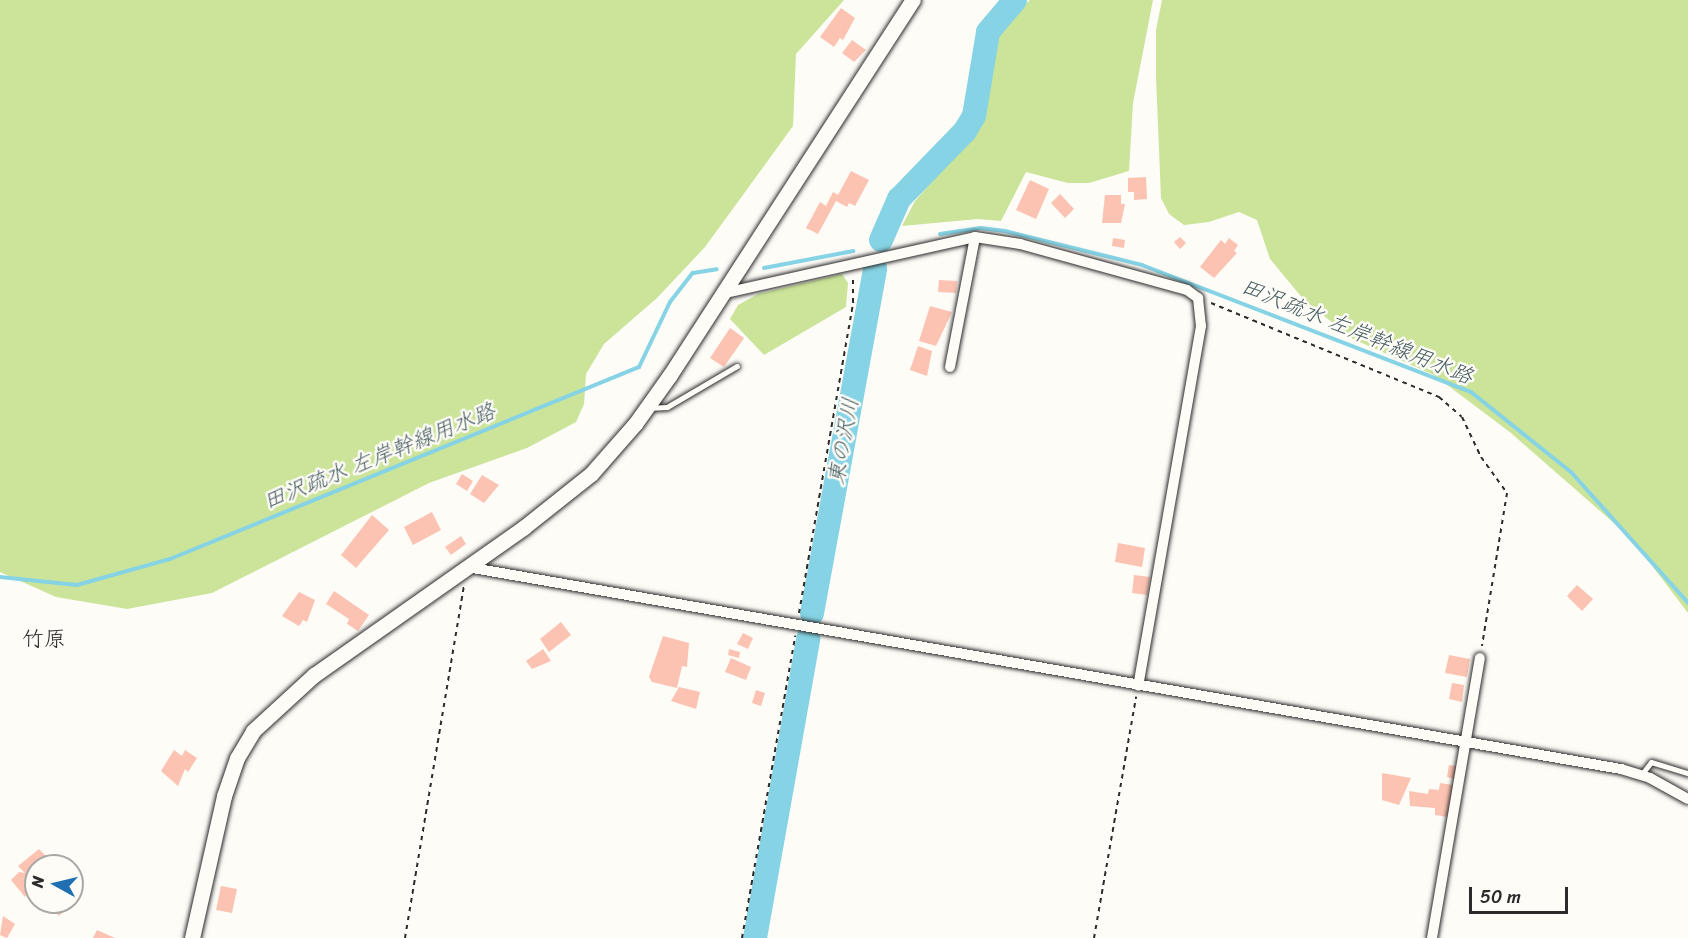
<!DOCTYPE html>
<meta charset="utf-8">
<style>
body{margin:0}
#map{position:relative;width:1688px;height:938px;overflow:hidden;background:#fdfcf7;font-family:Sriracha,"Klee One",sans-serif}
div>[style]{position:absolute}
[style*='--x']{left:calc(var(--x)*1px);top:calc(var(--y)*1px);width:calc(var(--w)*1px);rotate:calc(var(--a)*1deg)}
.green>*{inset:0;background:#cbe49a}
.stream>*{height:4px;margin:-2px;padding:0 2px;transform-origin:2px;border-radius:2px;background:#85d3e4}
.river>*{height:24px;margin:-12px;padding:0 12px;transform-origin:12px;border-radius:12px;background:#85d3e4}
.building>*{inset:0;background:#fcc3b2}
.path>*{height:2px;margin-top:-1px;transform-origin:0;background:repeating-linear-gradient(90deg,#2b2b2b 0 4.5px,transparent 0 9px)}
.roads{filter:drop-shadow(0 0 2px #2b2b2b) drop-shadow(0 0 2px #2b2b2b)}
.lane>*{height:5px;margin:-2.5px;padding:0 2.5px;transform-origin:2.5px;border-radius:2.5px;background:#fdfcf7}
.street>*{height:10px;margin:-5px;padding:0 5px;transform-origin:5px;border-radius:5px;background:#fdfcf7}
.secondary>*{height:15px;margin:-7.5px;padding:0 7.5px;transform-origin:7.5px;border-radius:7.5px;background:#fdfcf7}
span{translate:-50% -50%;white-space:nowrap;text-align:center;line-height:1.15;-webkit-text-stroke:5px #fdfcf7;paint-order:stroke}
.water-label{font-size:22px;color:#465d62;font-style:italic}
.neighbourhood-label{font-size:22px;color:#2b2b2b}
.north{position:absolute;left:24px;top:854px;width:60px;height:60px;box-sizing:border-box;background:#fdfcf7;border:2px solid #a9a8a5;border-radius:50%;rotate:278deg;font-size:16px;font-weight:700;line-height:24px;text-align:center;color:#2b2b2b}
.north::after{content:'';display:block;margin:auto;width:21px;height:27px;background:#1f6fb2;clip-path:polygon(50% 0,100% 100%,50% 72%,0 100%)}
.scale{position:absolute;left:1469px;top:887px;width:99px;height:27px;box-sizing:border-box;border:3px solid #2b2b2b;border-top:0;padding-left:8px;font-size:18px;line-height:21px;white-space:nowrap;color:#2b2b2b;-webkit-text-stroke:4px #fdfcf7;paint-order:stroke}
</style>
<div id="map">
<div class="green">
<div style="clip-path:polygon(0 0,844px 0,796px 54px,793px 126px,705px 247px,657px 298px,604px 344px,586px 374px,584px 404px,576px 422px,527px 448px,429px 483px,212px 593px,127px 609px,56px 597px,0 572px)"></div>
<div style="clip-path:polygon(1030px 0,1153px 0,1133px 103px,1129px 171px,1089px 183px,1068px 183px,1026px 172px,1001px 221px,978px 219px,902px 226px,915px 201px,978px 129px,986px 110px,999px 35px,1009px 18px)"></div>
<div style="clip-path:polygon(1162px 0,1688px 0,1688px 613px,1631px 538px,1511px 433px,1434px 375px,1353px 339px,1304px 300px,1270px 259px,1257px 220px,1239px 212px,1209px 222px,1184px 225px,1169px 214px,1161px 198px,1156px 77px,1156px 30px)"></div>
<div style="clip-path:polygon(842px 274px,848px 283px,846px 307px,764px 355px,730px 319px,738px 305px,758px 294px)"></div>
</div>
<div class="stream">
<div style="--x:940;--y:234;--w:41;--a:-8.3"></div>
<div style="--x:981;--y:228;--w:24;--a:7"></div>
<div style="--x:1005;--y:231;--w:141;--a:13.9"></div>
<div style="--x:1142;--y:265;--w:353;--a:21.1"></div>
<div style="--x:1471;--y:392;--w:128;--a:38.7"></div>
<div style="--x:1571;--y:472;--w:176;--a:48.2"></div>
<div style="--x:764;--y:268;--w:91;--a:-10.8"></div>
<div style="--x:0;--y:577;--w:77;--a:5.9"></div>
<div style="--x:77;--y:585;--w:97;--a:-15.6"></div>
<div style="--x:170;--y:559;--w:507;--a:-22.26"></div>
<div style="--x:639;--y:367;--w:72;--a:-64.5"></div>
<div style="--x:670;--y:302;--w:37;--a:-52"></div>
<div style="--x:693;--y:273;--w:24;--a:-9"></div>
</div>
<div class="river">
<div style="--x:881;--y:240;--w:45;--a:-66.3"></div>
<div style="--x:899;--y:199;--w:95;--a:-45.9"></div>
<div style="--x:965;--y:131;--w:17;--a:-59"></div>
<div style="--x:974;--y:116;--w:85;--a:-80.5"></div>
<div style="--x:988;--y:32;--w:42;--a:-49.8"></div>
<div style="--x:812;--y:613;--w:350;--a:-79.6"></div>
<div style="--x:755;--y:938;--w:304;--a:-79.9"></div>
</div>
<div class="building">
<div style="clip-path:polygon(841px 8px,855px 18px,843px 40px,840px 38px,834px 47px,820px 37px)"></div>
<div style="clip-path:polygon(852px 40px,866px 50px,854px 62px,842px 53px)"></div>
<div style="clip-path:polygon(851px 171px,869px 180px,855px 206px,849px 203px,847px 207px,836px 201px,818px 234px,806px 228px,820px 202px,826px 206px,833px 192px,838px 195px)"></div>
<div style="clip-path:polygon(1146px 177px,1147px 199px,1134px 200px,1134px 192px,1128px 192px,1128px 178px)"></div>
<div style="clip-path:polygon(1030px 180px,1049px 189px,1036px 219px,1016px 210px)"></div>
<div style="clip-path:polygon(1060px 194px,1074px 209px,1065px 218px,1051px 203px)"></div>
<div style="clip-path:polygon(1105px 195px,1121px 195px,1121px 204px,1125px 204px,1121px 223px,1102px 223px)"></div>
<div style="clip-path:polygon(1180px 237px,1186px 243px,1180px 249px,1174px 242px)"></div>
<div style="clip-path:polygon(1113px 238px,1125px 240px,1124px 248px,1112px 246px)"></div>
<div style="clip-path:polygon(1229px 238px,1238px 245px,1234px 251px,1237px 253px,1214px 278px,1200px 267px,1221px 240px,1225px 244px)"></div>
<div style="clip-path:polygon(939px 280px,957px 281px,956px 293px,938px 292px)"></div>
<div style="clip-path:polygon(930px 306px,952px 312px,936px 346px,919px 341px)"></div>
<div style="clip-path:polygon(730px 328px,744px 338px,724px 367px,710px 358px)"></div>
<div style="clip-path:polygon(918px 346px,932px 351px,927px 376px,910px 370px)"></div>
<div style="clip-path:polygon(462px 474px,473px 481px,467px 491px,456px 484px)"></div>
<div style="clip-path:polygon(482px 475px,499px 485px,484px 503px,470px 494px)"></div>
<div style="clip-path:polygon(432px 512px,441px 530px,413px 545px,404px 527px)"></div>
<div style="clip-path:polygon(372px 515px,389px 530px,356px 568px,341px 555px)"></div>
<div style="clip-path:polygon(461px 536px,466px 544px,451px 555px,445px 547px)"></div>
<div style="clip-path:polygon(1118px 543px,1145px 548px,1142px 567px,1115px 562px)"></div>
<div style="clip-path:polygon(1134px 575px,1150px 577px,1147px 595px,1132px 593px)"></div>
<div style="clip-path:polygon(1577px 585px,1593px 599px,1582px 611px,1567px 596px)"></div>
<div style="clip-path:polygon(334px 591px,369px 615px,358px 631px,347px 624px,349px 619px,326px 604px)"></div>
<div style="clip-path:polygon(299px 592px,315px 600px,307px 622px,303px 620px,299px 626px,282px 616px)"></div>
<div style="clip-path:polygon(561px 622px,571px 635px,549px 652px,540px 639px)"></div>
<div style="clip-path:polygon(743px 633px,753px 638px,748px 649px,737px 644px)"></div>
<div style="clip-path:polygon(663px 636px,689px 643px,687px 667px,682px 666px,677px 688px,652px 682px,649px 677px)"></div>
<div style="clip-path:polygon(543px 649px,551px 661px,532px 669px,526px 661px)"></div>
<div style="clip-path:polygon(729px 649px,740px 652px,739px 658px,728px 655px)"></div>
<div style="clip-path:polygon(1449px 655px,1470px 659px,1467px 677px,1445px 673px)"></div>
<div style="clip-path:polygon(731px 658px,751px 667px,746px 680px,725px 672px)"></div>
<div style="clip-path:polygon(1452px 683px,1464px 685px,1462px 702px,1449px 699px)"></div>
<div style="clip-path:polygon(679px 687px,700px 692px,696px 709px,671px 701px)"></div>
<div style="clip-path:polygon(756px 690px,765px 693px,761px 706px,752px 703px)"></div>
<div style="clip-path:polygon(174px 750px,182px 756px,185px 750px,197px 758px,188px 772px,185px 769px,178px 786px,161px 771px)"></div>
<div style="clip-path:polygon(1449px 765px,1456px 766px,1454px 779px,1447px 777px)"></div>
<div style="clip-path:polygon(1382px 773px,1411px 778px,1399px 805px,1382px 800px)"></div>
<div style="clip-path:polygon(1440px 783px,1453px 785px,1448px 817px,1435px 815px,1435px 808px,1410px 806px,1409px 791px,1428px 794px,1429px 789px,1439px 790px)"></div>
<div style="clip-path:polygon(39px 849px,48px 858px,44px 861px,48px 865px,36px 866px,36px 873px,27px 882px,33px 888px,25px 897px,11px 880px,19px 872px,25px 873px,18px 866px)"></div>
<div style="clip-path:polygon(221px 886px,237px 889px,232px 913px,216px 910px)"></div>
<div style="clip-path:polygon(48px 902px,72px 902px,59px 916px)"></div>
<div style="clip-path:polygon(3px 916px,15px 924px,7px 938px,0 935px)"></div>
<div style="clip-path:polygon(97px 930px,115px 938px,93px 938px)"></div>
</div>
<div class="path">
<div style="--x:1211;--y:303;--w:247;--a:22.4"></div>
<div style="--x:1439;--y:397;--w:30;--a:41"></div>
<div style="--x:1462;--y:417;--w:44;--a:64.6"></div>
<div style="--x:1481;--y:457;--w:44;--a:54.2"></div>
<div style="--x:1507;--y:493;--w:155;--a:99.3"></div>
<div style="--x:799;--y:613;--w:316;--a:-80.1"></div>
<div style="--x:853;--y:302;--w:27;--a:-90"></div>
<div style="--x:405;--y:938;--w:357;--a:-80.5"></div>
<div style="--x:742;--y:938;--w:307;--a:-80"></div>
<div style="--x:1094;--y:938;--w:245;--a:-80.1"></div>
</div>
<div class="roads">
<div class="lane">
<div style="--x:648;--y:408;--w:19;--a:-3"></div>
<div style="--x:667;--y:407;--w:81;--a:-30.4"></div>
<div style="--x:1641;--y:775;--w:16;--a:-52"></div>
<div style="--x:1651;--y:762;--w:39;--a:17"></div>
</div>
<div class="street">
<div style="--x:725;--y:293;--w:256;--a:-12.6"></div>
<div style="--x:975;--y:237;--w:46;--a:8.8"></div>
<div style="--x:1020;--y:244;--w:173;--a:15.4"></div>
<div style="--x:1187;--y:290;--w:14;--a:36"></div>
<div style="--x:1198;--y:298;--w:28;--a:84"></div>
<div style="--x:1201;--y:326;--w:365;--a:99.9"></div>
<div style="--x:950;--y:367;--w:132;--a:-79.1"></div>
<div style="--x:467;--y:567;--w:1172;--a:9.93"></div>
<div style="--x:1621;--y:769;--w:30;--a:17"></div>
<div style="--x:1650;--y:778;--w:43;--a:28.9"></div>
<div style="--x:1432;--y:938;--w:284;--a:-80.3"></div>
</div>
<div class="secondary">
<div style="--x:192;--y:938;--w:146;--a:-77.3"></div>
<div style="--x:224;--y:796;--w:40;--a:-71.1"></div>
<div style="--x:237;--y:758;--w:31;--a:-59"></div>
<div style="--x:253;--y:731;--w:83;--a:-42.6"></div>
<div style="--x:314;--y:675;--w:256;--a:-35.1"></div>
<div style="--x:523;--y:528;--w:87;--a:-38.5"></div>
<div style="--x:591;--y:474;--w:67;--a:-48.7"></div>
<div style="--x:635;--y:424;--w:60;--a:-54.5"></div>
<div style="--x:670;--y:375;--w:447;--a:-57.1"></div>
</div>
</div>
<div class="water-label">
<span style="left:1357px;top:331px;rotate:22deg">田沢疏水 左岸幹線用水路</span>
<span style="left:843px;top:441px;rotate:-80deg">東の沢川</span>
<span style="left:379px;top:456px;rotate:-22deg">田沢疏水 左岸幹線用水路</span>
</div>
<div class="neighbourhood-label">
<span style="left:44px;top:639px">竹原</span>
</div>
<div class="north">N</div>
<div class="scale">50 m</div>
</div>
